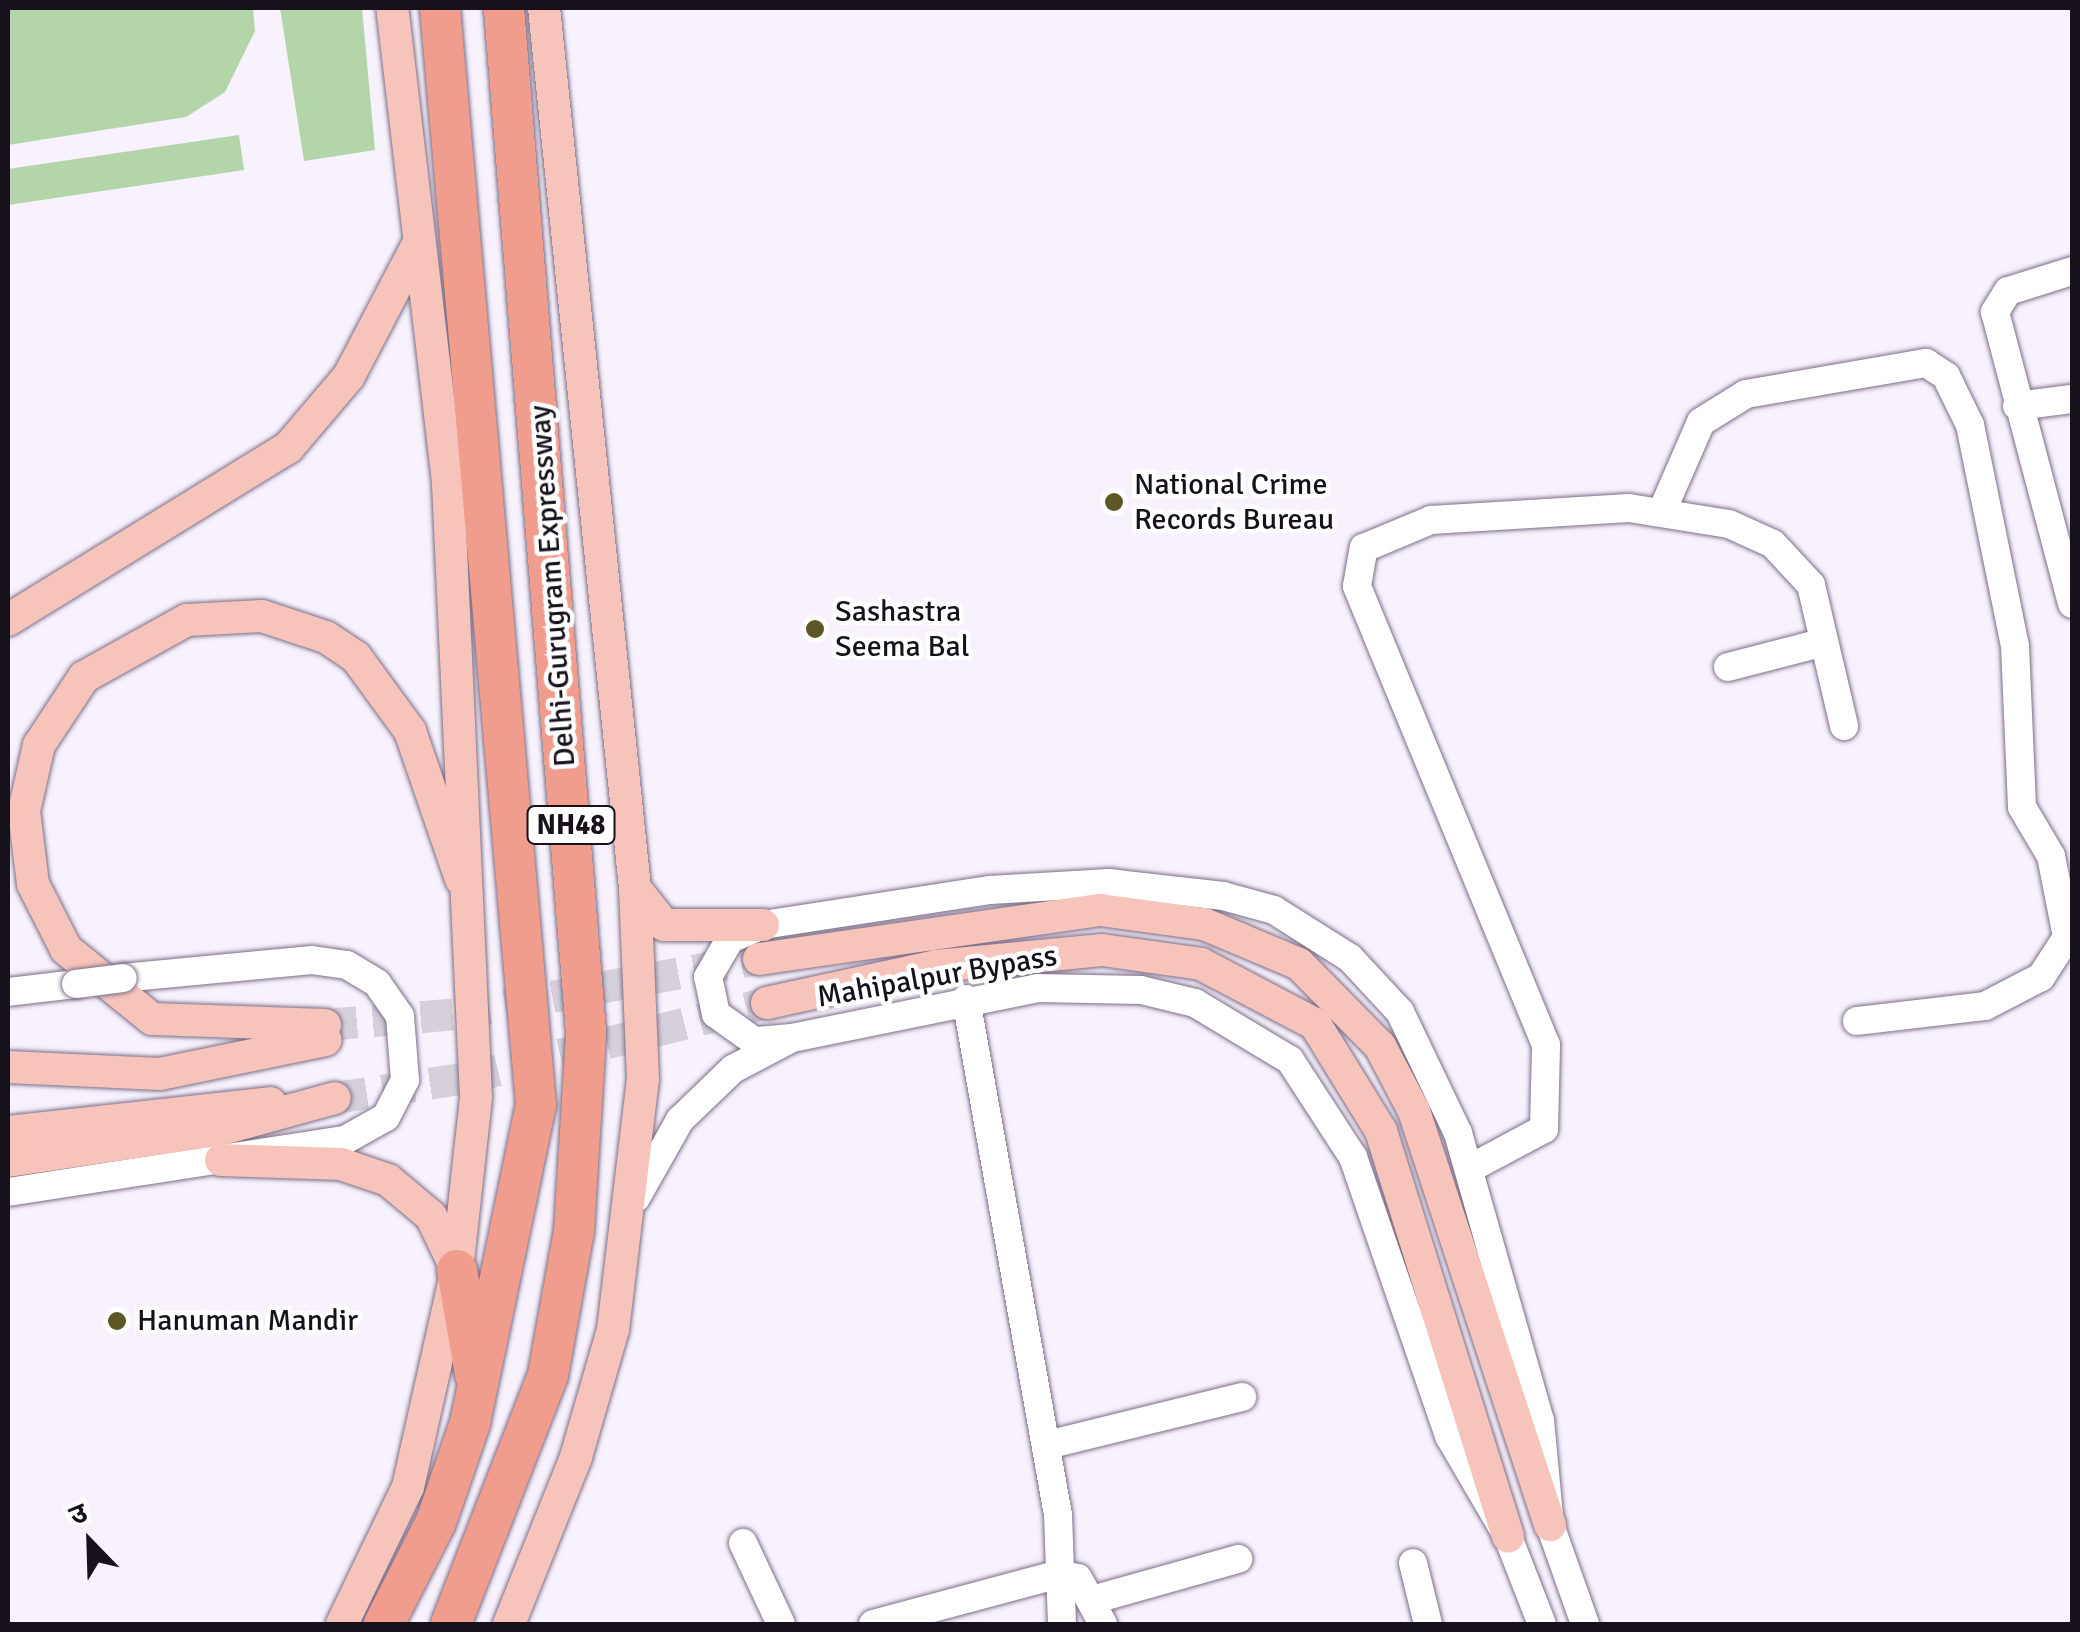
<!DOCTYPE html>
<meta charset="utf-8">
<style>
body{margin:0}
#map{position:relative;width:2080px;height:1632px;overflow:hidden;background:#f8f2fd;font-family:Signika,"Noto Sans Devanagari",sans-serif}
div>[style]{position:absolute}
[style*='--x']{left:calc(var(--x)*1px);top:calc(var(--y)*1px);width:calc(var(--w)*1px);rotate:calc(var(--a)*1deg)}
.green>*{inset:0;background:#b4d4a9}
.major-tunnel>*{height:32px;margin-top:-16px;transform-origin:0;background:repeating-linear-gradient(90deg,#d6d0db 0 32px,transparent 0 48px)}
.roads{filter:drop-shadow(0 0 2px #7c6e87) drop-shadow(0 0 2px #7c6e87)}
.minor>*{height:28px;margin:-14px;padding:0 14px;transform-origin:14px;border-radius:14px;background:#fff}
.major>*{height:32px;margin:-16px;padding:0 16px;transform-origin:16px;border-radius:16px;background:#f6c4bb}
.highway>*{height:40px;margin:-20px;padding:0 20px;transform-origin:20px;border-radius:20px;background:#f09d8e}
.bridges{filter:drop-shadow(0 0 2px #7c6e87) drop-shadow(0 0 2px #7c6e87)}
.minor-bridge>*{height:28px;margin:-14px;padding:0 14px;transform-origin:14px;border-radius:14px;background:#fff}
.dots>*{width:28px;height:28px;translate:-50% -50%;box-sizing:border-box;border:5px solid #fff;border-radius:50%}
span{translate:-50% -50%;white-space:nowrap;text-align:center;line-height:1.15;-webkit-text-stroke:9px #fff;paint-order:stroke}
.shield-label span{padding:2px 8px;background:#fff;border:2px solid;border-radius:8px;-webkit-text-stroke-width:0}
.shield-label{font-size:28px;color:#16111a;font-weight:700}
.poi-label{font-size:30px;color:#16111a}
.left{translate:0 -50%;text-align:left}
.street-label{font-size:30px;color:#16111a}
.frame{position:absolute;inset:0;border:10px solid #16111a;pointer-events:none}
.north{position:absolute;left:40px;top:1492px;width:100px;height:100px;-webkit-text-stroke:8px #fff;paint-order:stroke;rotate:337deg;font-size:28px;font-weight:700;line-height:40px;text-align:center;color:#16111a}
.north::after{content:'';display:block;margin:auto;width:35px;height:45px;background:#16111a;clip-path:polygon(50% 0,100% 100%,50% 72%,0 100%)}
</style>
<div id="map">
<div class="green">
<div style="clip-path:polygon(8px 8px,253px 8px,255px 31px,225px 92px,186px 117px,8px 145px)"></div>
<div style="clip-path:polygon(280px 8px,362px 8px,375px 150px,304px 161px)"></div>
<div style="clip-path:polygon(239px 135px,244px 170px,8px 205px,8px 169px)"></div>
</div>
<div class="major-tunnel">
<div style="--x:325;--y:1025;--w:133;--a:-4.7"></div>
<div style="--x:458;--y:1014;--w:306;--a:-10.4"></div>
<div style="--x:335;--y:1098;--w:134;--a:-8.6"></div>
<div style="--x:467;--y:1078;--w:309;--a:-14"></div>
</div>
<div class="roads">
<div class="minor">
<div style="--x:2072;--y:271;--w:67;--a:162.6"></div>
<div style="--x:2008;--y:291;--w:25;--a:122"></div>
<div style="--x:1995;--y:312;--w:302;--a:75.2"></div>
<div style="--x:2017;--y:406;--w:55;--a:-7.3"></div>
<div style="--x:1663;--y:509;--w:95;--a:-66.4"></div>
<div style="--x:1701;--y:422;--w:53;--a:-31.9"></div>
<div style="--x:1746;--y:394;--w:183;--a:-9.8"></div>
<div style="--x:1926;--y:363;--w:24;--a:33"></div>
<div style="--x:1946;--y:376;--w:55;--a:63.9"></div>
<div style="--x:1970;--y:425;--w:226;--a:78.5"></div>
<div style="--x:2015;--y:646;--w:161;--a:87.5"></div>
<div style="--x:2022;--y:807;--w:57;--a:59.4"></div>
<div style="--x:2051;--y:856;--w:83;--a:78.8"></div>
<div style="--x:2067;--y:937;--w:48;--a:123"></div>
<div style="--x:2041;--y:977;--w:63;--a:152.6"></div>
<div style="--x:1985;--y:1006;--w:129;--a:173.3"></div>
<div style="--x:1728;--y:667;--w:96;--a:-14.5"></div>
<div style="--x:8;--y:992;--w:68;--a:-6.7"></div>
<div style="--x:966;--y:999;--w:524;--a:79.89"></div>
<div style="--x:1058;--y:1515;--w:109;--a:87.9"></div>
<div style="--x:792;--y:1038;--w:38;--a:175"></div>
<div style="--x:754;--y:1041;--w:47;--a:-144.6"></div>
<div style="--x:716;--y:1014;--w:38;--a:-102"></div>
<div style="--x:708;--y:977;--w:44;--a:-59.9"></div>
<div style="--x:730;--y:939;--w:36;--a:-23"></div>
<div style="--x:763;--y:925;--w:230;--a:-8.8"></div>
<div style="--x:990;--y:890;--w:119;--a:-3.4"></div>
<div style="--x:1109;--y:883;--w:115;--a:6.5"></div>
<div style="--x:1223;--y:896;--w:53;--a:15.4"></div>
<div style="--x:1274;--y:910;--w:90;--a:32.3"></div>
<div style="--x:1350;--y:958;--w:74;--a:47.2"></div>
<div style="--x:1400;--y:1012;--w:134;--a:64.4"></div>
<div style="--x:1458;--y:1133;--w:298;--a:74.1"></div>
<div style="--x:1540;--y:1420;--w:105;--a:84.6"></div>
<div style="--x:1550;--y:1525;--w:105;--a:70.5"></div>
<div style="--x:1469;--y:1169;--w:85;--a:-28.1"></div>
<div style="--x:1544;--y:1129;--w:84;--a:-88.6"></div>
<div style="--x:1546;--y:1045;--w:496;--a:-112.4"></div>
<div style="--x:1357;--y:586;--w:39;--a:-80"></div>
<div style="--x:1364;--y:548;--w:73;--a:-22.7"></div>
<div style="--x:1431;--y:520;--w:198;--a:-3.5"></div>
<div style="--x:1629;--y:508;--w:101;--a:9.1"></div>
<div style="--x:1729;--y:524;--w:48;--a:24.4"></div>
<div style="--x:1773;--y:544;--w:56;--a:47.2"></div>
<div style="--x:1811;--y:585;--w:145;--a:76.8"></div>
<div style="--x:8;--y:1192;--w:341;--a:-8.8"></div>
<div style="--x:345;--y:1140;--w:47;--a:-29.3"></div>
<div style="--x:386;--y:1117;--w:42;--a:-62.8"></div>
<div style="--x:405;--y:1080;--w:64;--a:-94.5"></div>
<div style="--x:400;--y:1016;--w:40;--a:-124.9"></div>
<div style="--x:377;--y:983;--w:35;--a:-149"></div>
<div style="--x:347;--y:965;--w:35;--a:-172"></div>
<div style="--x:312;--y:960;--w:190;--a:174.6"></div>
<div style="--x:636;--y:1198;--w:90;--a:-60.6"></div>
<div style="--x:680;--y:1120;--w:74;--a:-43.9"></div>
<div style="--x:733;--y:1069;--w:67;--a:-27.7"></div>
<div style="--x:792;--y:1038;--w:250;--a:-11.5"></div>
<div style="--x:1037;--y:988;--w:104;--a:1.1"></div>
<div style="--x:1141;--y:990;--w:56;--a:13.5"></div>
<div style="--x:1195;--y:1003;--w:111;--a:31"></div>
<div style="--x:1290;--y:1060;--w:116;--a:57"></div>
<div style="--x:1353;--y:1157;--w:295;--a:71"></div>
<div style="--x:1449;--y:1436;--w:117;--a:59.7"></div>
<div style="--x:1508;--y:1537;--w:93;--a:68.7"></div>
<div style="--x:1047;--y:1445;--w:201;--a:-13.8"></div>
<div style="--x:743;--y:1543;--w:89;--a:64.9"></div>
<div style="--x:1413;--y:1563;--w:63;--a:76.2"></div>
<div style="--x:1092;--y:1600;--w:152;--a:-15.7"></div>
<div style="--x:873;--y:1624;--w:194;--a:-15"></div>
<div style="--x:1060;--y:1574;--w:18;--a:13"></div>
<div style="--x:1078;--y:1578;--w:52;--a:61.5"></div>
</div>
<div class="major">
<div style="--x:8;--y:620;--w:329;--a:-31.6"></div>
<div style="--x:288;--y:448;--w:94;--a:-49.7"></div>
<div style="--x:349;--y:376;--w:147;--a:-62.4"></div>
<div style="--x:635;--y:888;--w:47;--a:51.9"></div>
<div style="--x:664;--y:925;--w:99;--a:0"></div>
<div style="--x:759;--y:959;--w:345;--a:-8.2"></div>
<div style="--x:1100;--y:910;--w:105;--a:7.7"></div>
<div style="--x:1204;--y:924;--w:103;--a:22.8"></div>
<div style="--x:1299;--y:964;--w:115;--a:45.4"></div>
<div style="--x:1380;--y:1046;--w:73;--a:62.4"></div>
<div style="--x:1414;--y:1111;--w:436;--a:71.8"></div>
<div style="--x:767;--y:1003;--w:173;--a:-12.3"></div>
<div style="--x:936;--y:966;--w:167;--a:-5.5"></div>
<div style="--x:1102;--y:950;--w:100;--a:8"></div>
<div style="--x:1201;--y:964;--w:129;--a:27.8"></div>
<div style="--x:1315;--y:1024;--w:126;--a:58.3"></div>
<div style="--x:1381;--y:1131;--w:425;--a:72.6"></div>
<div style="--x:325;--y:1025;--w:173;--a:-178"></div>
<div style="--x:152;--y:1019;--w:111;--a:-140.9"></div>
<div style="--x:66;--y:949;--w:73;--a:-116.9"></div>
<div style="--x:33;--y:884;--w:74;--a:-97"></div>
<div style="--x:24;--y:811;--w:68;--a:-77.2"></div>
<div style="--x:39;--y:745;--w:82;--a:-56.5"></div>
<div style="--x:84;--y:677;--w:118;--a:-29"></div>
<div style="--x:187;--y:620;--w:75;--a:-3.1"></div>
<div style="--x:262;--y:616;--w:67;--a:18.2"></div>
<div style="--x:326;--y:637;--w:36;--a:34"></div>
<div style="--x:356;--y:657;--w:92;--a:53.9"></div>
<div style="--x:410;--y:731;--w:157;--a:71"></div>
<div style="--x:8;--y:1067;--w:152;--a:2.6"></div>
<div style="--x:160;--y:1074;--w:169;--a:-11.6"></div>
<div style="--x:8;--y:1132;--w:264;--a:-6.3"></div>
<div style="--x:221;--y:1160;--w:120;--a:1.9"></div>
<div style="--x:341;--y:1164;--w:50;--a:18.8"></div>
<div style="--x:388;--y:1180;--w:56;--a:39.9"></div>
<div style="--x:431;--y:1216;--w:60;--a:64.3"></div>
<div style="--x:8;--y:1161;--w:212;--a:-8.4"></div>
<div style="--x:218;--y:1130;--w:121;--a:-15.3"></div>
<div style="--x:342;--y:1624;--w:152;--a:-64.3"></div>
<div style="--x:408;--y:1487;--w:222;--a:-77.3"></div>
<div style="--x:457;--y:1270;--w:174;--a:-83.7"></div>
<div style="--x:476;--y:1097;--w:616;--a:-92.61"></div>
<div style="--x:448;--y:482;--w:477;--a:-96.7"></div>
<div style="--x:509;--y:1624;--w:180;--a:-68.1"></div>
<div style="--x:576;--y:1457;--w:132;--a:-73.8"></div>
<div style="--x:613;--y:1330;--w:253;--a:-83.2"></div>
<div style="--x:643;--y:1079;--w:191;--a:-92.4"></div>
<div style="--x:635;--y:888;--w:885;--a:-95.9"></div>
</div>
<div class="highway">
<div style="--x:457;--y:1270;--w:106;--a:80.2"></div>
<div style="--x:384;--y:1624;--w:114;--a:-63"></div>
<div style="--x:436;--y:1522;--w:105;--a:-71"></div>
<div style="--x:470;--y:1423;--w:325;--a:-78.3"></div>
<div style="--x:536;--y:1105;--w:1101;--a:-95"></div>
<div style="--x:451;--y:1624;--w:267;--a:-68.7"></div>
<div style="--x:548;--y:1375;--w:146;--a:-79.8"></div>
<div style="--x:574;--y:1231;--w:199;--a:-86.5"></div>
<div style="--x:586;--y:1032;--w:1027;--a:-94.58"></div>
</div>
</div>
<div class="bridges">
<div class="minor-bridge">
<div style="--x:76;--y:984;--w:47;--a:-7.3"></div>
</div>
</div>
<div class="dots">
<div style="left:1114px;top:502px;background:#5c5724"></div>
<div style="left:815px;top:629px;background:#5c5724"></div>
<div style="left:117px;top:1321px;background:#5c5724"></div>
</div>
<div class="shield-label">
<span style="left:571px;top:825px">NH48</span>
</div>
<div class="poi-label">
<span class="left" style="left:1134px;top:502px">National Crime<br>Records Bureau</span>
<span class="left" style="left:835px;top:629px">Sashastra<br>Seema Bal</span>
<span class="left" style="left:137px;top:1321px">Hanuman Mandir</span>
</div>
<div class="street-label">
<span style="left:553px;top:586px;rotate:-94deg">Delhi-Gurugram Expressway</span>
<span style="left:937px;top:977px;rotate:-10deg">Mahipalpur Bypass</span>
</div>
<div class="frame"></div>
<div class="north">उ</div>
</div>
